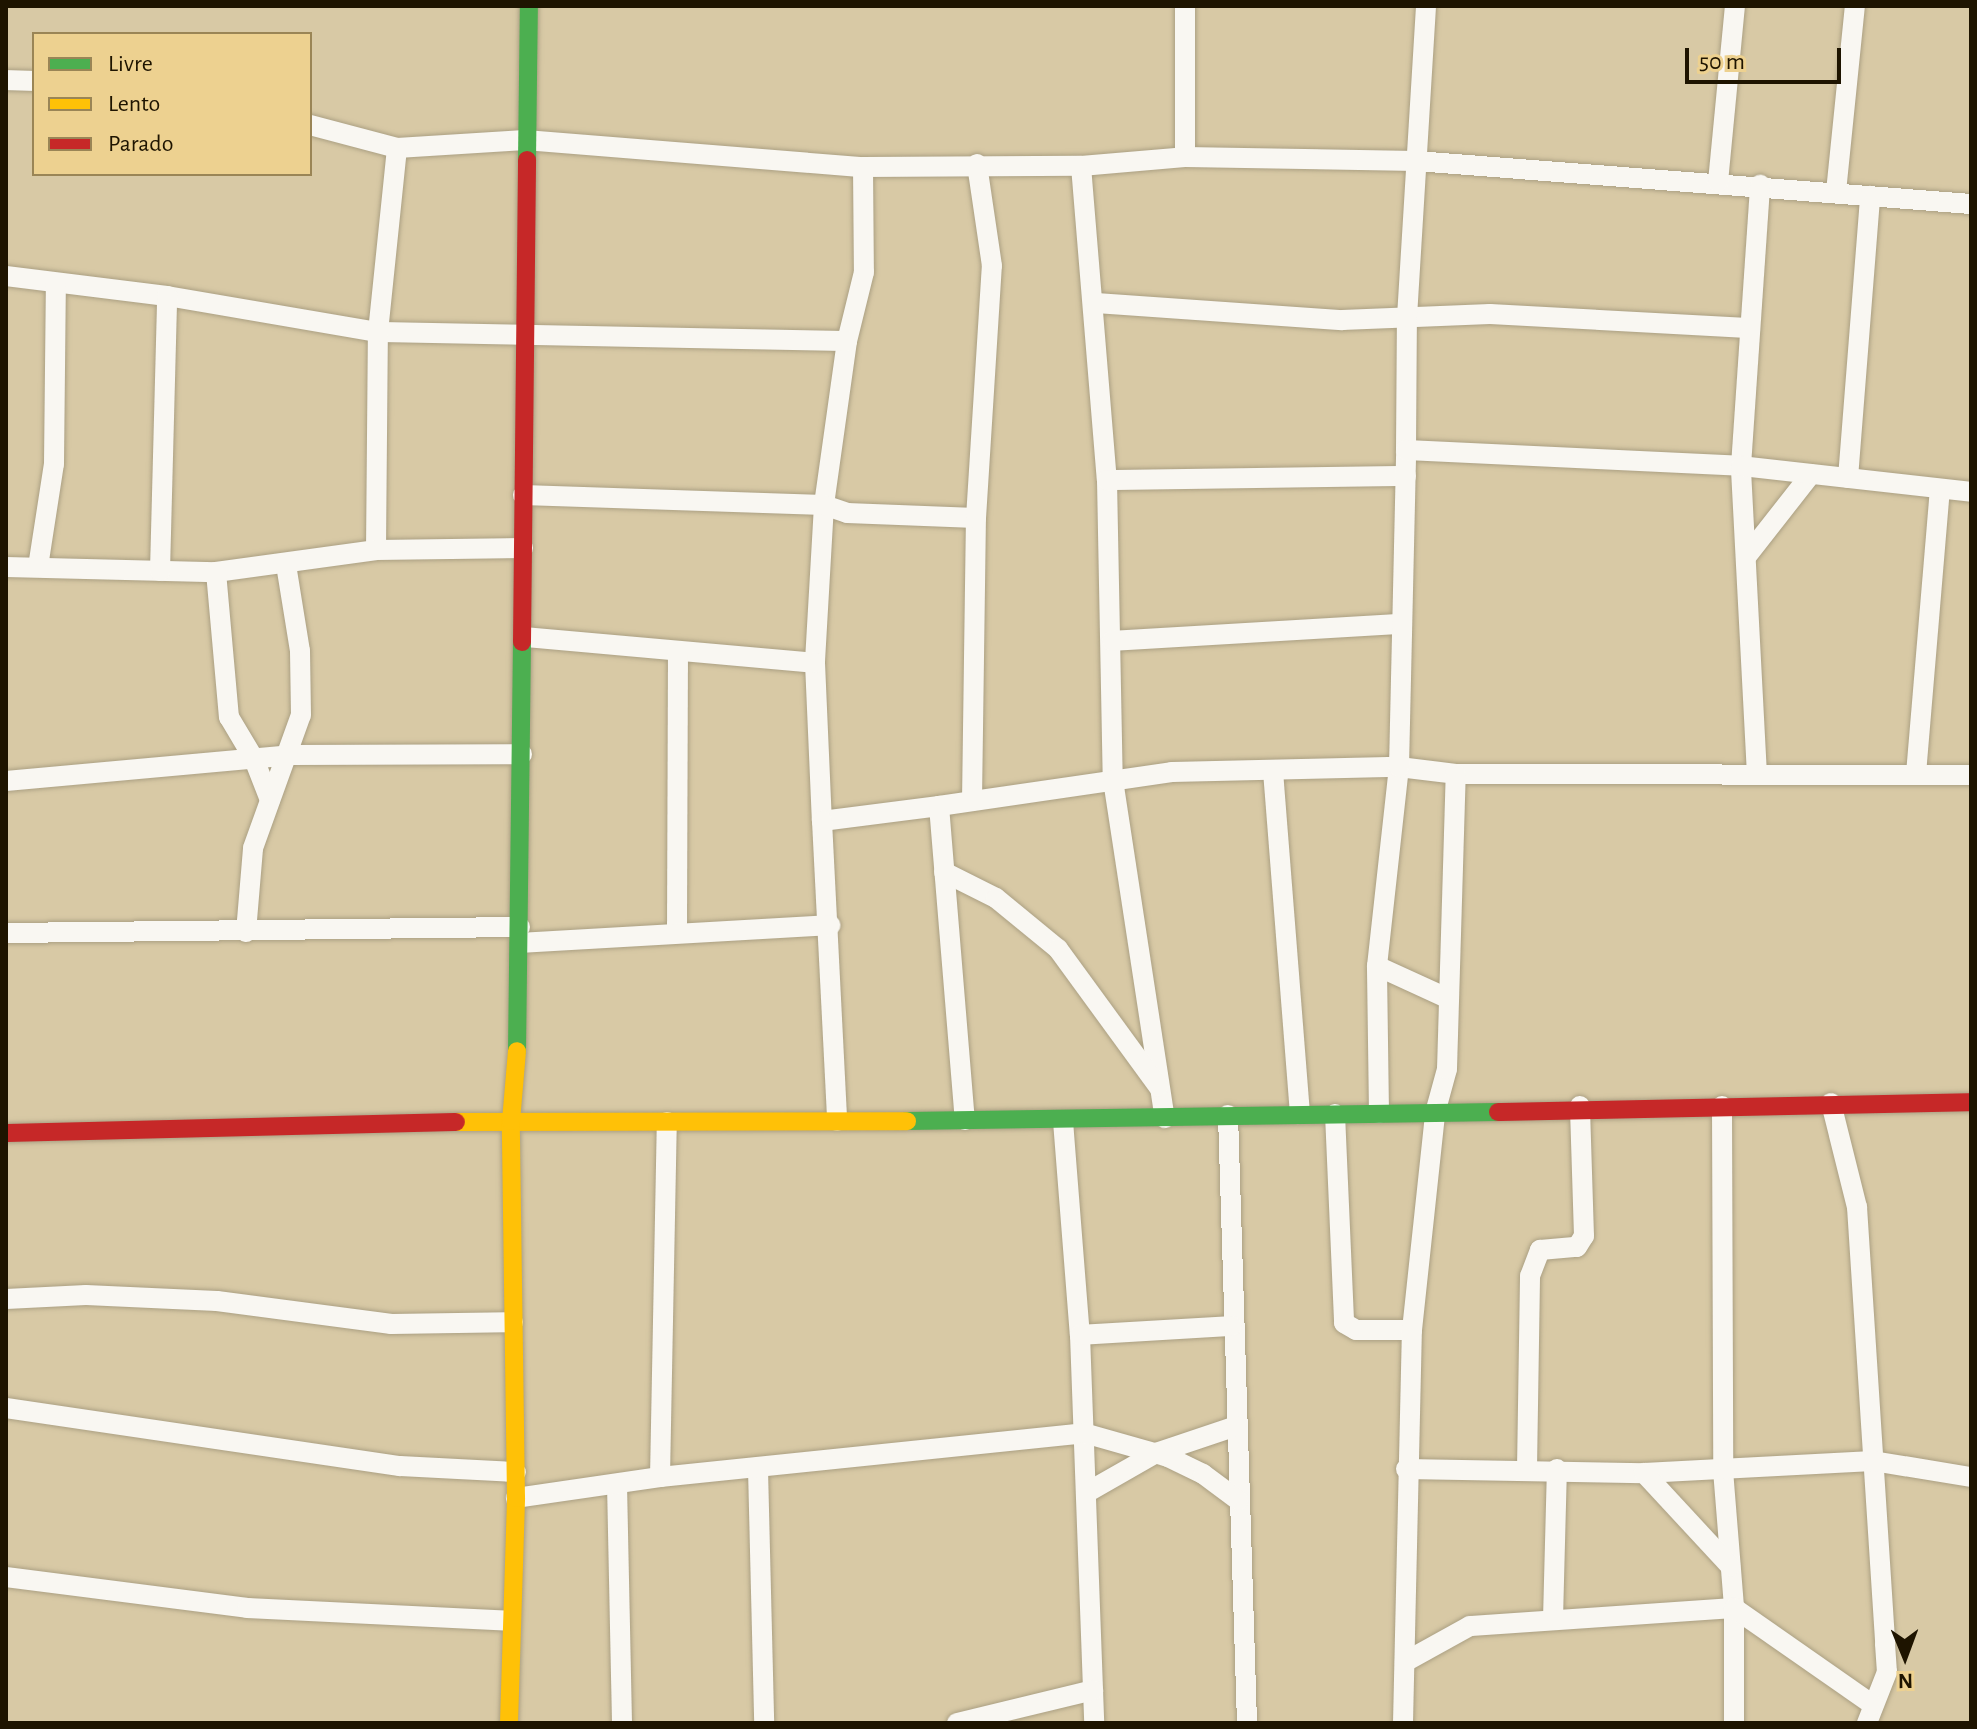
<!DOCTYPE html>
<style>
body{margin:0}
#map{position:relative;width:1977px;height:1729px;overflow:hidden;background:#d8c9a5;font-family:"Alegreya Sans",sans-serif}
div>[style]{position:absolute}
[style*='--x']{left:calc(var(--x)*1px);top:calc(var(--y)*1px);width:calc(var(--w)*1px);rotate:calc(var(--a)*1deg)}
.roads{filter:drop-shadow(0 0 2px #aba083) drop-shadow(0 0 2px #aba083)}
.street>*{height:20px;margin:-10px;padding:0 10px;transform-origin:10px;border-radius:10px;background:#f9f7f2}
.fast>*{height:18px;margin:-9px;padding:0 9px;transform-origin:9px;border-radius:9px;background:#4caf50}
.slow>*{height:18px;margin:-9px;padding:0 9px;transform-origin:9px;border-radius:9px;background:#ffc107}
.jam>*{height:18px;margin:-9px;padding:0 9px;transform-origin:9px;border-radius:9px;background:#c62828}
span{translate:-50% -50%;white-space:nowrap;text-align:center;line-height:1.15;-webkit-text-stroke:6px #edd190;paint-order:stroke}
.frame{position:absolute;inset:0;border:8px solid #1e1400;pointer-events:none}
.legend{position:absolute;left:32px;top:32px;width:280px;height:144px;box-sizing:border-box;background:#edd190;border:2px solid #9a8556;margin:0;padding:10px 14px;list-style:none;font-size:24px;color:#1e1400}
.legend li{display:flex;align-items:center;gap:16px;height:40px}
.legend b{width:40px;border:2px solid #9a8556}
.north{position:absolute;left:1865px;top:1617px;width:80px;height:80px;-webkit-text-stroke:6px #edd190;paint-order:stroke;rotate:179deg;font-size:22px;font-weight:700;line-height:32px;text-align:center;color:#1e1400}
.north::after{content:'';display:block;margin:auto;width:28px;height:36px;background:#1e1400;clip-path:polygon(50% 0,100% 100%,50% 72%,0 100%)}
.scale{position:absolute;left:1685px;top:48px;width:156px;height:36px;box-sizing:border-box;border:4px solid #1e1400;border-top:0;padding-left:10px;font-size:24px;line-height:28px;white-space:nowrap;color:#1e1400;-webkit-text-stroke:6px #edd190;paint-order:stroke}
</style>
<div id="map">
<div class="roads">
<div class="street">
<div style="--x:6;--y:80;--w:28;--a:2"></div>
<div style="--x:310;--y:125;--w:90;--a:14.8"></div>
<div style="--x:397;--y:148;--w:128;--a:-3.6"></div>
<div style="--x:525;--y:140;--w:339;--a:4.6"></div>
<div style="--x:863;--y:167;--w:218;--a:-0.3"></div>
<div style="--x:1081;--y:166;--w:104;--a:-4.9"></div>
<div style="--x:1185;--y:157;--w:231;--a:1"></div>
<div style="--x:1416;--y:161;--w:557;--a:4.43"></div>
<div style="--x:1185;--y:157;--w:151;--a:-90"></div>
<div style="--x:1081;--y:166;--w:315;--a:85.3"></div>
<div style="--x:1107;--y:480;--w:300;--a:88.9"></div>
<div style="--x:1113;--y:780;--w:342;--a:81.3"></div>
<div style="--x:863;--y:167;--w:105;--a:89.5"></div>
<div style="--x:864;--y:272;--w:71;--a:103.8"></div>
<div style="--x:847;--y:341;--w:166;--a:98"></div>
<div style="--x:824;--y:505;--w:158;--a:93.3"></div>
<div style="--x:815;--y:663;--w:158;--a:87.5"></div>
<div style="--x:822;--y:821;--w:118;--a:-7.3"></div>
<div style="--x:939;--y:806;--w:315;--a:85.3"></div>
<div style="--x:1718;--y:182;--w:177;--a:-84.5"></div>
<div style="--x:1836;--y:192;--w:187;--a:-84.2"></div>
<div style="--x:6;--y:276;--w:162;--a:7.1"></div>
<div style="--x:167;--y:296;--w:214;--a:9.7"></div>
<div style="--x:378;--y:332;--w:469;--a:1.1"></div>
<div style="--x:1096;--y:303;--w:247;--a:4"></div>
<div style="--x:1342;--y:320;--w:148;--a:-2.3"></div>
<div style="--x:1490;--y:314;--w:258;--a:3.1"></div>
<div style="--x:1406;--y:450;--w:133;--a:-89.6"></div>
<div style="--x:1407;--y:317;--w:312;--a:-86.5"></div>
<div style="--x:1848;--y:478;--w:283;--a:-85.5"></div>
<div style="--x:1107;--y:480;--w:299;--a:-0.8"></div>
<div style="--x:523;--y:495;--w:301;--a:1.9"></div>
<div style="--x:824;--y:505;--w:24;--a:19"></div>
<div style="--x:847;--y:513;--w:129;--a:2.2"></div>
<div style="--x:376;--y:550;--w:218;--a:-89.5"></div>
<div style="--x:378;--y:332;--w:185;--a:-84.1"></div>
<div style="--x:1746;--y:557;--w:105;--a:-51.9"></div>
<div style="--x:6;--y:567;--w:210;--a:1.4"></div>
<div style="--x:216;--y:572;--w:162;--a:-7.8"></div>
<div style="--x:376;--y:550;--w:147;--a:-0.8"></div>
<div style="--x:38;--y:567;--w:104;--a:-81.2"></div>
<div style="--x:54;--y:464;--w:181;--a:-89.4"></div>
<div style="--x:160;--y:571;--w:275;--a:-88.5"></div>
<div style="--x:216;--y:572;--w:146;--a:84.9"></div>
<div style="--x:229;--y:717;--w:49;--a:59.2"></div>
<div style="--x:254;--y:759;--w:44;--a:68.7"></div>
<div style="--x:525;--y:637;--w:291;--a:5.1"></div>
<div style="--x:1112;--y:641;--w:289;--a:-3.4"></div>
<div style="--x:1273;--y:771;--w:344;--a:85.5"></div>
<div style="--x:1916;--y:774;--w:286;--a:-85.2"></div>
<div style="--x:1757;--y:775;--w:309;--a:-93"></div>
<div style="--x:1741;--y:466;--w:282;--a:-86.1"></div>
<div style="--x:6;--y:781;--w:285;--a:-5.2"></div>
<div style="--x:290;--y:755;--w:232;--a:-0.2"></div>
<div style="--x:972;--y:801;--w:283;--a:-89.2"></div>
<div style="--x:976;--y:518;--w:253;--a:-86.4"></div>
<div style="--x:992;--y:266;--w:103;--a:-98.4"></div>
<div style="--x:939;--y:806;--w:235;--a:-8.3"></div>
<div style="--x:1172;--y:772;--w:227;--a:-1.3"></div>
<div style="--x:1399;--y:767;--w:57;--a:7"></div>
<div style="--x:1456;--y:774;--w:515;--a:0.11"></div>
<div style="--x:822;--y:821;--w:300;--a:87.1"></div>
<div style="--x:944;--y:872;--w:58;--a:26.6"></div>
<div style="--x:996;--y:898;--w:80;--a:39.4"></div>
<div style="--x:1058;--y:949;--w:170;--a:53.9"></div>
<div style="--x:246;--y:932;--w:84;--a:-85.2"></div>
<div style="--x:253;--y:848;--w:141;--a:-70.2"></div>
<div style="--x:301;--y:715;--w:64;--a:-90.9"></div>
<div style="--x:300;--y:651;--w:87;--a:-99.2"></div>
<div style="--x:6;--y:933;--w:514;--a:-0.67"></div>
<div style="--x:677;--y:933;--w:282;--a:-89.8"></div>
<div style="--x:520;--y:943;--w:311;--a:-3.3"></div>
<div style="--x:1377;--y:966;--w:79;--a:24.6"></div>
<div style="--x:1831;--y:1103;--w:107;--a:76"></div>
<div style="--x:1857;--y:1207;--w:438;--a:86.3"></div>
<div style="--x:1885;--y:1644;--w:28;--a:86"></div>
<div style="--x:1887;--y:1672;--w:55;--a:111.4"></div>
<div style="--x:1722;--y:1106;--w:364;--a:89.8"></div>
<div style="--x:1723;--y:1470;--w:138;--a:85.4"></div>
<div style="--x:1734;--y:1608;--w:115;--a:90"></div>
<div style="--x:1379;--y:1113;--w:147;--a:-90.8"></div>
<div style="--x:1377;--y:966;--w:200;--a:-83.7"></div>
<div style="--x:1399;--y:767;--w:317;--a:-88.7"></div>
<div style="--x:1406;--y:450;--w:335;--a:2.7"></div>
<div style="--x:1741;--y:466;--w:231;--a:6.4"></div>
<div style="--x:1335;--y:1114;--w:209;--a:87.5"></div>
<div style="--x:1344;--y:1323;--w:14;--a:30"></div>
<div style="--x:1356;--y:1330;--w:56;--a:0"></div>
<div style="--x:1228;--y:1115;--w:608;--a:88.21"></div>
<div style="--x:1063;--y:1121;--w:215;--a:85.5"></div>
<div style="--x:1080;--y:1335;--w:388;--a:87.9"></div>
<div style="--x:6;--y:1299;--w:80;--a:-2.9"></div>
<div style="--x:86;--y:1295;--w:131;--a:2.6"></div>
<div style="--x:217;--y:1301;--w:176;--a:7.5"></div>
<div style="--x:391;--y:1324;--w:122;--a:-0.9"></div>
<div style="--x:1080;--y:1335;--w:152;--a:-3.4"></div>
<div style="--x:6;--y:1408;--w:398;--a:8.4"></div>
<div style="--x:400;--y:1466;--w:116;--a:3"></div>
<div style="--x:758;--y:1469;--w:254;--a:88.6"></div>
<div style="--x:1406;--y:1469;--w:238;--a:1"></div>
<div style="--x:1644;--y:1473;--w:229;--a:-3"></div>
<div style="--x:1873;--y:1461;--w:99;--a:9.3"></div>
<div style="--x:1527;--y:1469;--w:193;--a:-89.1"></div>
<div style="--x:1530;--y:1276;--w:28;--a:-69"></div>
<div style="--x:1540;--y:1250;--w:37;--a:-5"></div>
<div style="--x:1577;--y:1247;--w:13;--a:-58"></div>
<div style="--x:1584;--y:1236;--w:130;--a:-91.8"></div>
<div style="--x:1644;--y:1473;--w:127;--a:47.2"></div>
<div style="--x:660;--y:1477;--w:355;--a:-88.9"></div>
<div style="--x:617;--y:1484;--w:239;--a:88.8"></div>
<div style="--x:1086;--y:1493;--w:81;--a:-29.7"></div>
<div style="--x:1156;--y:1453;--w:84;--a:-18.6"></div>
<div style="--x:516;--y:1498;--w:146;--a:-8.3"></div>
<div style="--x:660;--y:1477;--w:426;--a:-5.9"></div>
<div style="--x:1084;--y:1433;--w:87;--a:15.9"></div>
<div style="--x:1168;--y:1457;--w:39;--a:26"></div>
<div style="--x:1203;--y:1474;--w:44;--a:36.6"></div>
<div style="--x:6;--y:1577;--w:243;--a:7.3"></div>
<div style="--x:247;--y:1608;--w:263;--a:2.8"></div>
<div style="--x:1553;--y:1619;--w:150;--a:-88.5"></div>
<div style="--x:1405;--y:1662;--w:74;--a:-29"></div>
<div style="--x:1470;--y:1626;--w:265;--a:-3.9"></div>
<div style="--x:1734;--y:1608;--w:169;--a:34.9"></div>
<div style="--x:957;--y:1723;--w:140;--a:-13.6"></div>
<div style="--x:1403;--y:1723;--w:393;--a:-88.7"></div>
<div style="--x:1412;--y:1330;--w:218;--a:-83.9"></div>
<div style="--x:1435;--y:1113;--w:46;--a:-74.7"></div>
<div style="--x:1447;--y:1069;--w:295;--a:-88.3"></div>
</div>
<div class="fast">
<div style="--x:527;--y:160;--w:154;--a:-89.3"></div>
<div style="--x:517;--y:1051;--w:409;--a:-89.3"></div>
<div style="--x:907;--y:1121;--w:591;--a:-0.87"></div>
</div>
<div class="slow">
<div style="--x:456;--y:1122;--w:451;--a:-0.1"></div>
<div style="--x:509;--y:1723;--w:225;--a:-88.2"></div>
<div style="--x:516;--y:1498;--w:377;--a:-90.8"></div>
<div style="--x:511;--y:1121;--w:70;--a:-85.1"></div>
</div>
<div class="jam">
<div style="--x:522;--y:642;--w:482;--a:-89.4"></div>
<div style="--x:1498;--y:1112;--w:473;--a:-1.2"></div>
<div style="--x:6;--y:1133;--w:450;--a:-1.4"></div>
</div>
</div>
<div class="frame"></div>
<ul class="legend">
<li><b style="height:10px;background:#4caf50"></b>Livre</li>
<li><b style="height:10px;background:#ffc107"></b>Lento</li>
<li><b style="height:10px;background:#c62828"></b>Parado</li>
</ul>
<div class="north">N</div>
<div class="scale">50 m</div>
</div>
